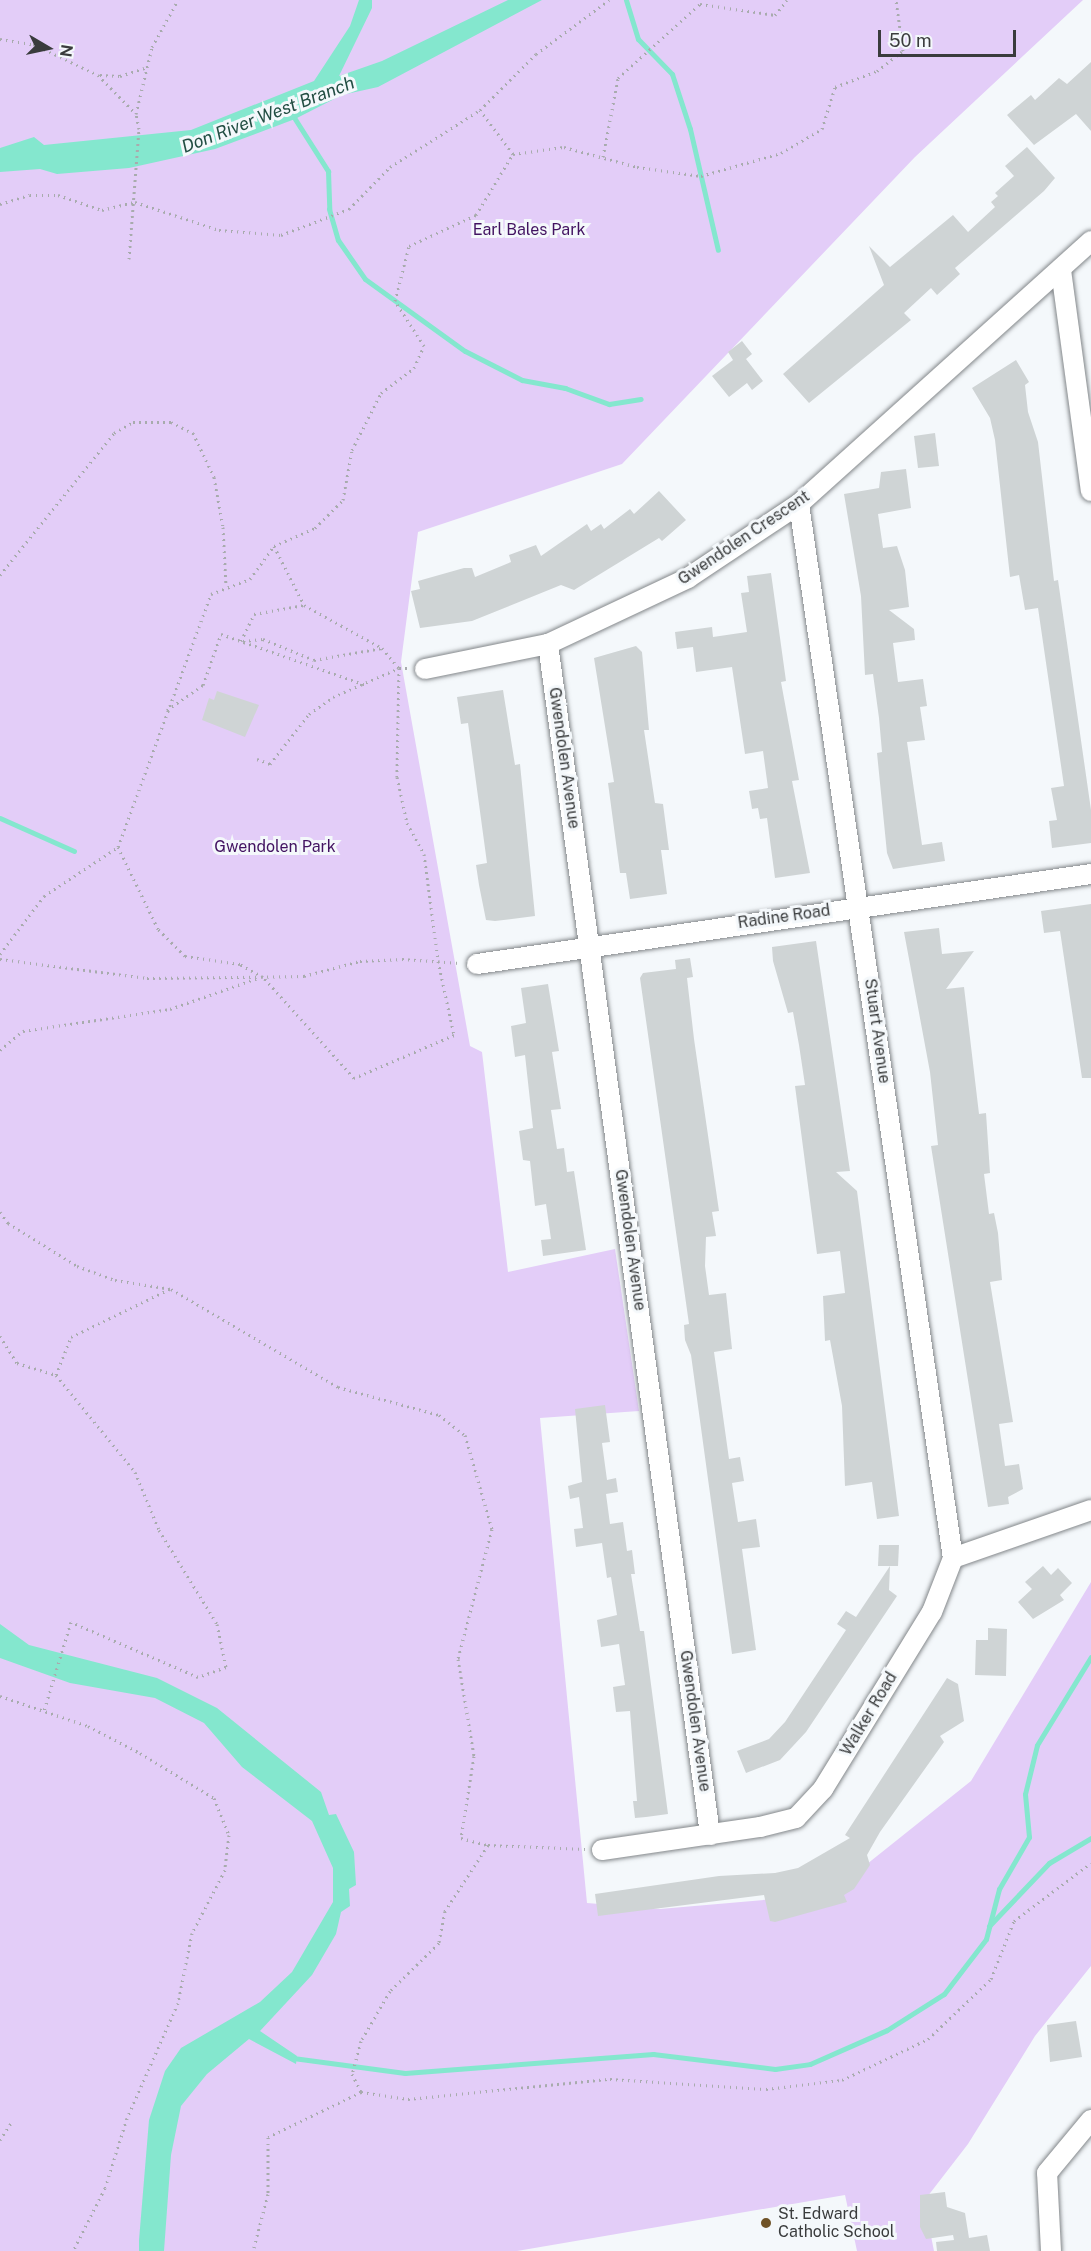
<!DOCTYPE html>
<style>
body{margin:0}
#map{position:relative;width:1091px;height:2251px;overflow:hidden;background:#f4f8fb;font-family:"Public Sans",sans-serif}
div>[style]{position:absolute}
[style*='--x']{left:calc(var(--x)*1px);top:calc(var(--y)*1px);width:calc(var(--w)*1px);rotate:calc(var(--a)*1deg)}
.green>*{inset:0;background:#e3cdf8}
.water>*{inset:0;background:#84e7ce}
.stream>*{height:5px;margin:-2.5px;padding:0 2.5px;transform-origin:2.5px;border-radius:2.5px;background:#84e7ce}
.building>*{inset:0;background:#cfd4d5}
.path>*{height:3px;margin-top:-1.5px;transform-origin:0;background:repeating-linear-gradient(90deg,#a8abad 0 1.5px,transparent 0 6px)}
.roads{filter:drop-shadow(0 0 2px #83878a) drop-shadow(0 0 2px #83878a)}
.minor>*{height:20px;margin:-10px;padding:0 10px;transform-origin:10px;border-radius:10px;background:#fff}
.dots>*{width:16px;height:16px;translate:-50% -50%;box-sizing:border-box;border:3px solid #f4f8fb;border-radius:50%}
span{translate:-50% -50%;white-space:nowrap;text-align:center;line-height:1.15;-webkit-text-stroke:6px #f4f8fb;paint-order:stroke}
.park-label{font-size:16px;color:#421361}
.street-label{font-size:16px;color:#3a3c3d}
.poi-label{font-size:16px;color:#3a3c3d}
.left{translate:0 -50%;text-align:left}
.water-label{font-size:18px;color:#224e43;font-style:italic}
.north{position:absolute;left:18px;top:18px;width:60px;height:60px;-webkit-text-stroke:4px #f4f8fb;paint-order:stroke;rotate:99deg;font-size:16px;font-weight:700;line-height:24px;text-align:center;color:#3a3c3d}
.north::after{content:'';display:block;margin:auto;width:21px;height:27px;background:#3a3c3d;clip-path:polygon(50% 0,100% 100%,50% 72%,0 100%)}
.scale{position:absolute;left:878px;top:30px;width:138px;height:27px;box-sizing:border-box;border:3px solid #3a3c3d;border-top:0;padding-left:8px;font-size:18px;line-height:21px;white-space:nowrap;color:#3a3c3d;-webkit-text-stroke:4px #f4f8fb;paint-order:stroke}
</style>
<div id="map">
<div class="green">
<div style="clip-path:polygon(0 0,1083px 0,915px 157px,622px 464px,418px 532px,401px 662px,470px 1046px,482px 1052px,508px 1272px,615px 1249px,639px 1411px,540px 1418px,587px 1903px,660px 1909px,820px 1895px,852px 1876px,971px 1781px,1091px 1582px,1091px 1966px,1035px 2036px,968px 2144px,924px 2201px,934px 2251px,857px 2251px,845px 2195px,517px 2251px,0 2251px)"></div>
</div>
<div class="water">
<div style="clip-path:polygon(359px 0,372px 0,372px 8px,339px 76px,382px 61px,508px 0,542px 0,378px 87px,342px 95px,295px 119px,215px 149px,129px 168px,57px 174px,40px 169px,0 172px,0 148px,34px 137px,44px 145px,191px 130px,314px 81px,350px 26px)"></div>
<div style="clip-path:polygon(0 1624px,29px 1645px,157px 1678px,217px 1708px,321px 1792px,329px 1815px,336px 1814px,354px 1852px,356px 1885px,349px 1889px,350px 1906px,341px 1912px,336px 1934px,312px 1975px,260px 2031px,297px 2056px,296px 2064px,249px 2039px,207px 2074px,181px 2106px,171px 2155px,164px 2251px,139px 2251px,139px 2240px,149px 2120px,165px 2071px,181px 2048px,260px 2002px,292px 1972px,333px 1902px,333px 1868px,312px 1821px,242px 1767px,204px 1723px,155px 1698px,70px 1683px,0 1658px)"></div>
</div>
<div class="stream">
<div style="--x:626;--y:0;--w:41;--a:72.9"></div>
<div style="--x:638;--y:39;--w:49;--a:45.8"></div>
<div style="--x:672;--y:74;--w:58;--a:71.9"></div>
<div style="--x:690;--y:129;--w:124;--a:77"></div>
<div style="--x:295;--y:119;--w:62;--a:57.6"></div>
<div style="--x:328;--y:171;--w:38;--a:88"></div>
<div style="--x:329;--y:209;--w:32;--a:74"></div>
<div style="--x:338;--y:240;--w:47;--a:55.3"></div>
<div style="--x:365;--y:279;--w:123;--a:35.8"></div>
<div style="--x:465;--y:351;--w:64;--a:27"></div>
<div style="--x:522;--y:380;--w:44;--a:10.5"></div>
<div style="--x:565;--y:388;--w:47;--a:20"></div>
<div style="--x:609;--y:404;--w:32;--a:-9"></div>
<div style="--x:0;--y:818;--w:81;--a:24"></div>
<div style="--x:989;--y:1926;--w:87;--a:-46.4"></div>
<div style="--x:1049;--y:1863;--w:49;--a:-30.8"></div>
<div style="--x:293;--y:2058;--w:113;--a:7.6"></div>
<div style="--x:405;--y:2073;--w:249;--a:-4.4"></div>
<div style="--x:653;--y:2054;--w:123;--a:7"></div>
<div style="--x:775;--y:2069;--w:35;--a:-8"></div>
<div style="--x:810;--y:2064;--w:84;--a:-23.8"></div>
<div style="--x:887;--y:2030;--w:67;--a:-32.3"></div>
<div style="--x:944;--y:1994;--w:69;--a:-52.6"></div>
<div style="--x:986;--y:1939;--w:52;--a:-75.4"></div>
<div style="--x:999;--y:1889;--w:60;--a:-60"></div>
<div style="--x:1029;--y:1837;--w:43;--a:-95.3"></div>
<div style="--x:1025;--y:1794;--w:50;--a:-76.2"></div>
<div style="--x:1037;--y:1745;--w:103;--a:-58.5"></div>
</div>
<div class="building">
<div style="clip-path:polygon(1091px 62px,1091px 131px,1076px 114px,1034px 145px,1007px 115px,1031px 95px,1035px 100px,1059px 78px,1067px 84px)"></div>
<div style="clip-path:polygon(1027px 147px,1055px 178px,1044px 191px,955px 268px,960px 274px,937px 295px,931px 288px,904px 313px,911px 320px,809px 403px,783px 374px,884px 285px,869px 246px,890px 267px,953px 215px,968px 232px,995px 207px,991px 202px,998px 196px,995px 193px,1014px 176px,1005px 166px)"></div>
<div style="clip-path:polygon(742px 341px,752px 354px,746px 359px,763px 381px,752px 390px,747px 383px,729px 397px,712px 376px,733px 360px,728px 352px)"></div>
<div style="clip-path:polygon(1016px 360px,1029px 382px,1025px 385px,1028px 412px,1038px 442px,1054px 581px,1058px 580px,1091px 810px,1091px 843px,1052px 848px,1049px 821px,1057px 820px,1051px 788px,1064px 786px,1038px 608px,1025px 610px,1019px 575px,1010px 577px,995px 440px,990px 418px,972px 388px)"></div>
<div style="clip-path:polygon(935px 433px,939px 466px,918px 468px,914px 436px)"></div>
<div style="clip-path:polygon(906px 469px,911px 508px,878px 514px,883px 548px,897px 546px,905px 570px,909px 607px,889px 610px,914px 629px,915px 640px,893px 643px,898px 682px,923px 679px,927px 706px,920px 707px,925px 740px,907px 742px,922px 845px,942px 842px,945px 861px,893px 869px,887px 853px,877px 753px,882px 752px,879px 718px,873px 674px,865px 675px,861px 596px,844px 494px,879px 488px,881px 472px)"></div>
<div style="clip-path:polygon(659px 491px,686px 520px,662px 541px,659px 538px,574px 590px,561px 585px,472px 621px,420px 628px,411px 591px,420px 589px,418px 581px,464px 568px,472px 568px,475px 577px,511px 562px,509px 555px,536px 545px,541px 556px,587px 524px,591px 531px,601px 524px,604px 529px,630px 509px,634px 514px)"></div>
<div style="clip-path:polygon(771px 573px,786px 681px,781px 682px,799px 780px,792px 781px,810px 873px,775px 878px,767px 818px,760px 819px,758px 808px,752px 809px,749px 791px,768px 788px,763px 751px,745px 754px,732px 667px,696px 672px,693px 647px,677px 649px,675px 632px,712px 627px,713px 637px,747px 632px,741px 593px,749px 592px,747px 576px)"></div>
<div style="clip-path:polygon(636px 646px,642px 652px,649px 730px,644px 730px,655px 803px,663px 804px,669px 850px,661px 850px,667px 894px,630px 899px,626px 873px,620px 873px,608px 783px,614px 782px,594px 658px)"></div>
<div style="clip-path:polygon(503px 690px,515px 765px,520px 764px,535px 916px,495px 921px,486px 920px,479px 885px,476px 865px,487px 863px,468px 723px,461px 724px,457px 697px)"></div>
<div style="clip-path:polygon(217px 691px,259px 705px,245px 737px,202px 720px,209px 698px,214px 700px)"></div>
<div style="clip-path:polygon(1091px 904px,1091px 1078px,1082px 1078px,1060px 931px,1044px 933px,1041px 911px)"></div>
<div style="clip-path:polygon(939px 928px,942px 954px,974px 951px,946px 989px,964px 987px,979px 1114px,986px 1113px,990px 1173px,984px 1174px,989px 1214px,994px 1213px,998px 1233px,1002px 1280px,990px 1282px,1013px 1422px,999px 1424px,1005px 1466px,1019px 1464px,1023px 1489px,1008px 1497px,1009px 1504px,988px 1507px,931px 1146px,938px 1145px,930px 1072px,904px 932px)"></div>
<div style="clip-path:polygon(816px 941px,850px 1171px,836px 1172px,857px 1191px,899px 1516px,877px 1519px,872px 1482px,845px 1486px,842px 1406px,830px 1340px,825px 1341px,823px 1296px,845px 1293px,840px 1251px,817px 1254px,795px 1086px,805px 1085px,799px 1045px,793px 1012px,788px 1013px,773px 961px,772px 947px)"></div>
<div style="clip-path:polygon(690px 958px,693px 977px,687px 978px,694px 1039px,719px 1211px,712px 1212px,716px 1236px,706px 1237px,705px 1266px,709px 1295px,726px 1293px,732px 1349px,714px 1352px,729px 1459px,740px 1457px,744px 1481px,732px 1483px,738px 1522px,756px 1519px,760px 1547px,742px 1549px,756px 1650px,732px 1654px,691px 1355px,685px 1340px,684px 1325px,689px 1324px,640px 978px,643px 973px,676px 969px,675px 960px)"></div>
<div style="clip-path:polygon(548px 984px,559px 1051px,552px 1052px,561px 1109px,551px 1110px,557px 1149px,564px 1148px,567px 1172px,574px 1171px,586px 1250px,543px 1256px,541px 1240px,551px 1239px,546px 1204px,535px 1206px,530px 1161px,523px 1160px,519px 1131px,533px 1128px,525px 1055px,515px 1057px,511px 1026px,526px 1023px,521px 988px)"></div>
<div style="clip-path:polygon(605px 1405px,610px 1442px,602px 1443px,607px 1480px,616px 1478px,618px 1492px,606px 1494px,610px 1524px,623px 1522px,627px 1551px,632px 1550px,635px 1574px,631px 1574px,640px 1631px,644px 1631px,668px 1814px,646px 1817px,635px 1818px,633px 1801px,637px 1801px,630px 1711px,616px 1712px,613px 1687px,625px 1685px,619px 1644px,601px 1647px,597px 1620px,617px 1615px,611px 1577px,607px 1578px,602px 1543px,576px 1547px,574px 1529px,583px 1528px,579px 1497px,570px 1499px,568px 1486px,582px 1482px,575px 1409px)"></div>
<div style="clip-path:polygon(879px 1545px,899px 1545px,898px 1566px,878px 1566px)"></div>
<div style="clip-path:polygon(890px 1566px,889px 1590px,897px 1596px,806px 1732px,780px 1760px,746px 1773px,737px 1751px,769px 1739px,785px 1722px,846px 1630px,837px 1624px,846px 1611px,856px 1617px)"></div>
<div style="clip-path:polygon(1043px 1566px,1051px 1575px,1058px 1568px,1072px 1583px,1060px 1595px,1064px 1600px,1033px 1619px,1018px 1602px,1032px 1589px,1025px 1582px)"></div>
<div style="clip-path:polygon(988px 1628px,1007px 1629px,1006px 1676px,975px 1675px,976px 1640px,988px 1640px)"></div>
<div style="clip-path:polygon(947px 1678px,958px 1684px,964px 1721px,940px 1736px,944px 1742px,880px 1832px,867px 1855px,870px 1865px,854px 1889px,844px 1895px,847px 1902px,775px 1922px,770px 1921px,764px 1895px,598px 1916px,595px 1894px,719px 1876px,775px 1873px,798px 1868px,850px 1838px,845px 1835px)"></div>
<div style="clip-path:polygon(1076px 2021px,1082px 2057px,1050px 2062px,1047px 2025px)"></div>
<div style="clip-path:polygon(945px 2192px,947px 2207px,965px 2213px,969px 2238px,987px 2235px,990px 2251px,937px 2251px,936px 2242px,954px 2240px,953px 2235px,926px 2239px,920px 2227px,920px 2195px)"></div>
</div>
<div class="path">
<div style="--x:0;--y:39;--w:33;--a:9"></div>
<div style="--x:33;--y:44;--w:72;--a:25.5"></div>
<div style="--x:98;--y:75;--w:54;--a:45.7"></div>
<div style="--x:100;--y:75;--w:20;--a:3"></div>
<div style="--x:120;--y:76;--w:28;--a:-18"></div>
<div style="--x:513;--y:154;--w:51;--a:-7.8"></div>
<div style="--x:564;--y:147;--w:76;--a:15.3"></div>
<div style="--x:637;--y:167;--w:65;--a:8"></div>
<div style="--x:701;--y:176;--w:83;--a:-16"></div>
<div style="--x:781;--y:153;--w:48;--a:-30.3"></div>
<div style="--x:822;--y:129;--w:44;--a:-72.8"></div>
<div style="--x:835;--y:87;--w:45;--a:-20.9"></div>
<div style="--x:877;--y:71;--w:33;--a:-38"></div>
<div style="--x:903;--y:51;--w:51;--a:-97.8"></div>
<div style="--x:513;--y:154;--w:55;--a:-126.9"></div>
<div style="--x:480;--y:110;--w:79;--a:-45"></div>
<div style="--x:536;--y:54;--w:91;--a:-36.5"></div>
<div style="--x:603;--y:157;--w:80;--a:-79.2"></div>
<div style="--x:618;--y:78;--w:110;--a:-42.1"></div>
<div style="--x:700;--y:4;--w:76;--a:8.3"></div>
<div style="--x:775;--y:15;--w:19;--a:-51"></div>
<div style="--x:0;--y:204;--w:31;--a:-17"></div>
<div style="--x:30;--y:195;--w:28;--a:0"></div>
<div style="--x:58;--y:195;--w:46;--a:18.8"></div>
<div style="--x:102;--y:210;--w:34;--a:-14"></div>
<div style="--x:135;--y:202;--w:89;--a:18.4"></div>
<div style="--x:219;--y:230;--w:62;--a:4.6"></div>
<div style="--x:281;--y:235;--w:73;--a:-20.9"></div>
<div style="--x:349;--y:209;--w:59;--a:-45.7"></div>
<div style="--x:390;--y:167;--w:107;--a:-32.3"></div>
<div style="--x:129;--y:259;--w:130;--a:-85.6"></div>
<div style="--x:139;--y:129;--w:15;--a:-101"></div>
<div style="--x:136;--y:114;--w:69;--a:-76.6"></div>
<div style="--x:152;--y:47;--w:54;--a:-61"></div>
<div style="--x:274;--y:546;--w:66;--a:63"></div>
<div style="--x:304;--y:605;--w:89;--a:28.9"></div>
<div style="--x:382;--y:648;--w:26;--a:50"></div>
<div style="--x:399;--y:668;--w:109;--a:91.1"></div>
<div style="--x:397;--y:777;--w:47;--a:77.7"></div>
<div style="--x:407;--y:823;--w:35;--a:61"></div>
<div style="--x:424;--y:854;--w:108;--a:82.5"></div>
<div style="--x:438;--y:961;--w:76;--a:77.8"></div>
<div style="--x:454;--y:1035;--w:109;--a:156.7"></div>
<div style="--x:354;--y:1078;--w:136;--a:-132"></div>
<div style="--x:263;--y:977;--w:26;--a:-151"></div>
<div style="--x:240;--y:964;--w:56;--a:-171.7"></div>
<div style="--x:185;--y:956;--w:38;--a:-135"></div>
<div style="--x:158;--y:929;--w:91;--a:-116"></div>
<div style="--x:118;--y:847;--w:270;--a:-69.8"></div>
<div style="--x:211;--y:594;--w:42;--a:-21"></div>
<div style="--x:250;--y:579;--w:41;--a:-54"></div>
<div style="--x:274;--y:546;--w:45;--a:-23.7"></div>
<div style="--x:315;--y:528;--w:40;--a:-45"></div>
<div style="--x:343;--y:500;--w:51;--a:-79.8"></div>
<div style="--x:352;--y:450;--w:64;--a:-63"></div>
<div style="--x:381;--y:393;--w:41;--a:-37.1"></div>
<div style="--x:414;--y:368;--w:24;--a:-66"></div>
<div style="--x:424;--y:346;--w:54;--a:-122.8"></div>
<div style="--x:395;--y:301;--w:57;--a:-75.7"></div>
<div style="--x:409;--y:246;--w:74;--a:-24.8"></div>
<div style="--x:476;--y:215;--w:71;--a:-58.8"></div>
<div style="--x:0;--y:575;--w:182;--a:-51.2"></div>
<div style="--x:114;--y:433;--w:22;--a:-30"></div>
<div style="--x:133;--y:422;--w:38;--a:0"></div>
<div style="--x:171;--y:422;--w:25;--a:27"></div>
<div style="--x:193;--y:433;--w:49;--a:64.5"></div>
<div style="--x:214;--y:477;--w:51;--a:79.8"></div>
<div style="--x:223;--y:527;--w:59;--a:87.1"></div>
<div style="--x:241;--y:641;--w:30;--a:-64"></div>
<div style="--x:254;--y:614;--w:51;--a:-10.2"></div>
<div style="--x:243;--y:641;--w:20;--a:-6"></div>
<div style="--x:263;--y:639;--w:55;--a:22.4"></div>
<div style="--x:314;--y:660;--w:69;--a:-10"></div>
<div style="--x:167;--y:710;--w:44;--a:-34.8"></div>
<div style="--x:203;--y:685;--w:54;--a:-70.6"></div>
<div style="--x:221;--y:634;--w:154;--a:19.4"></div>
<div style="--x:257;--y:759;--w:14;--a:21"></div>
<div style="--x:270;--y:764;--w:63;--a:-52"></div>
<div style="--x:309;--y:714;--w:29;--a:-35"></div>
<div style="--x:333;--y:697;--w:72;--a:-23.7"></div>
<div style="--x:399;--y:668;--w:9;--a:0"></div>
<div style="--x:0;--y:954;--w:73;--a:-52.8"></div>
<div style="--x:44;--y:896;--w:89;--a:-33.5"></div>
<div style="--x:0;--y:959;--w:148;--a:7.4"></div>
<div style="--x:147;--y:978;--w:157;--a:-0.7"></div>
<div style="--x:304;--y:976;--w:58;--a:-15"></div>
<div style="--x:360;--y:961;--w:42;--a:-2.7"></div>
<div style="--x:402;--y:959;--w:58;--a:3.9"></div>
<div style="--x:0;--y:1050;--w:30;--a:-40"></div>
<div style="--x:23;--y:1031;--w:149;--a:-8.5"></div>
<div style="--x:170;--y:1009;--w:96;--a:-19.4"></div>
<div style="--x:0;--y:1212;--w:14;--a:54"></div>
<div style="--x:8;--y:1223;--w:81;--a:31.9"></div>
<div style="--x:77;--y:1266;--w:40;--a:20.2"></div>
<div style="--x:115;--y:1280;--w:57;--a:9.1"></div>
<div style="--x:171;--y:1289;--w:194;--a:30.4"></div>
<div style="--x:338;--y:1387;--w:105;--a:15.5"></div>
<div style="--x:439;--y:1415;--w:33;--a:38"></div>
<div style="--x:465;--y:1435;--w:98;--a:74"></div>
<div style="--x:492;--y:1529;--w:134;--a:104.7"></div>
<div style="--x:458;--y:1659;--w:98;--a:80.6"></div>
<div style="--x:474;--y:1756;--w:83;--a:99"></div>
<div style="--x:461;--y:1838;--w:28;--a:15"></div>
<div style="--x:488;--y:1845;--w:79;--a:123.1"></div>
<div style="--x:445;--y:1911;--w:33;--a:101"></div>
<div style="--x:439;--y:1943;--w:69;--a:135.6"></div>
<div style="--x:390;--y:1991;--w:58;--a:120.1"></div>
<div style="--x:361;--y:2041;--w:34;--a:105"></div>
<div style="--x:352;--y:2074;--w:20;--a:63"></div>
<div style="--x:361;--y:2092;--w:103;--a:154.2"></div>
<div style="--x:268;--y:2137;--w:57;--a:90"></div>
<div style="--x:268;--y:2194;--w:59;--a:104.7"></div>
<div style="--x:0;--y:1336;--w:32;--a:58"></div>
<div style="--x:17;--y:1363;--w:41;--a:17.1"></div>
<div style="--x:56;--y:1375;--w:125;--a:50.8"></div>
<div style="--x:135;--y:1472;--w:63;--a:67.5"></div>
<div style="--x:159;--y:1530;--w:110;--a:58.3"></div>
<div style="--x:217;--y:1624;--w:44;--a:78.2"></div>
<div style="--x:226;--y:1667;--w:30;--a:160"></div>
<div style="--x:198;--y:1677;--w:138;--a:-156.6"></div>
<div style="--x:71;--y:1622;--w:93;--a:106.9"></div>
<div style="--x:56;--y:1375;--w:41;--a:-68.5"></div>
<div style="--x:71;--y:1337;--w:110;--a:-25.9"></div>
<div style="--x:0;--y:1696;--w:93;--a:18.8"></div>
<div style="--x:88;--y:1726;--w:59;--a:27.4"></div>
<div style="--x:140;--y:1753;--w:87;--a:31.3"></div>
<div style="--x:214;--y:1798;--w:40;--a:68"></div>
<div style="--x:229;--y:1835;--w:35;--a:97"></div>
<div style="--x:225;--y:1870;--w:71;--a:117.6"></div>
<div style="--x:192;--y:1933;--w:71;--a:101.3"></div>
<div style="--x:178;--y:2003;--w:126;--a:113.9"></div>
<div style="--x:127;--y:2118;--w:73;--a:107.4"></div>
<div style="--x:105;--y:2188;--w:71;--a:116.9"></div>
<div style="--x:488;--y:1845;--w:97;--a:2.4"></div>
<div style="--x:361;--y:2092;--w:48;--a:8.5"></div>
<div style="--x:408;--y:2099;--w:203;--a:-5.7"></div>
<div style="--x:610;--y:2079;--w:156;--a:3.7"></div>
<div style="--x:766;--y:2089;--w:77;--a:-6.8"></div>
<div style="--x:842;--y:2080;--w:95;--a:-25.5"></div>
<div style="--x:928;--y:2039;--w:87;--a:-43.6"></div>
<div style="--x:991;--y:1979;--w:62;--a:-68.4"></div>
<div style="--x:1014;--y:1921;--w:96;--a:-37"></div>
<div style="--x:0;--y:2140;--w:20;--a:-57"></div>
</div>
<div class="roads">
<div class="minor">
<div style="--x:1061;--y:270;--w:223;--a:82.3"></div>
<div style="--x:799;--y:504;--w:1065;--a:81.69"></div>
<div style="--x:548;--y:644;--w:1202;--a:82.25"></div>
<div style="--x:425;--y:669;--w:126;--a:-11.5"></div>
<div style="--x:548;--y:644;--w:155;--a:-25.2"></div>
<div style="--x:688;--y:578;--w:133;--a:-33.7"></div>
<div style="--x:799;--y:504;--w:393;--a:-42"></div>
<div style="--x:477;--y:964;--w:621;--a:-8.34"></div>
<div style="--x:602;--y:1850;--w:160;--a:-8.3"></div>
<div style="--x:760;--y:1827;--w:37;--a:-14"></div>
<div style="--x:796;--y:1818;--w:40;--a:-47"></div>
<div style="--x:823;--y:1789;--w:208;--a:-58.4"></div>
<div style="--x:932;--y:1612;--w:58;--a:-68.7"></div>
<div style="--x:953;--y:1558;--w:146;--a:-19.2"></div>
<div style="--x:1051;--y:2251;--w:78;--a:-92.9"></div>
<div style="--x:1047;--y:2173;--w:69;--a:-50.3"></div>
</div>
</div>
<div class="dots">
<div style="left:766px;top:2223px;background:#6f5226"></div>
</div>
<div class="park-label">
<span style="left:529px;top:230px">Earl Bales Park</span>
<span style="left:275px;top:847px">Gwendolen Park</span>
</div>
<div class="street-label">
<span style="left:744px;top:538px;rotate:-34deg">Gwendolen Crescent</span>
<span style="left:564px;top:758px;rotate:82deg">Gwendolen Avenue</span>
<span style="left:784px;top:917px;rotate:-8deg">Radine Road</span>
<span style="left:877px;top:1031px;rotate:82deg">Stuart Avenue</span>
<span style="left:630px;top:1240px;rotate:82deg">Gwendolen Avenue</span>
<span style="left:869px;top:1714px;rotate:-59deg">Walker Road</span>
<span style="left:695px;top:1721px;rotate:82deg">Gwendolen Avenue</span>
</div>
<div class="poi-label">
<span class="left" style="left:778px;top:2223px">St. Edward<br>Catholic School</span>
</div>
<div class="water-label">
<span style="left:268px;top:115px;rotate:-21deg">Don River West Branch</span>
</div>
<div class="north">N</div>
<div class="scale">50 m</div>
</div>
